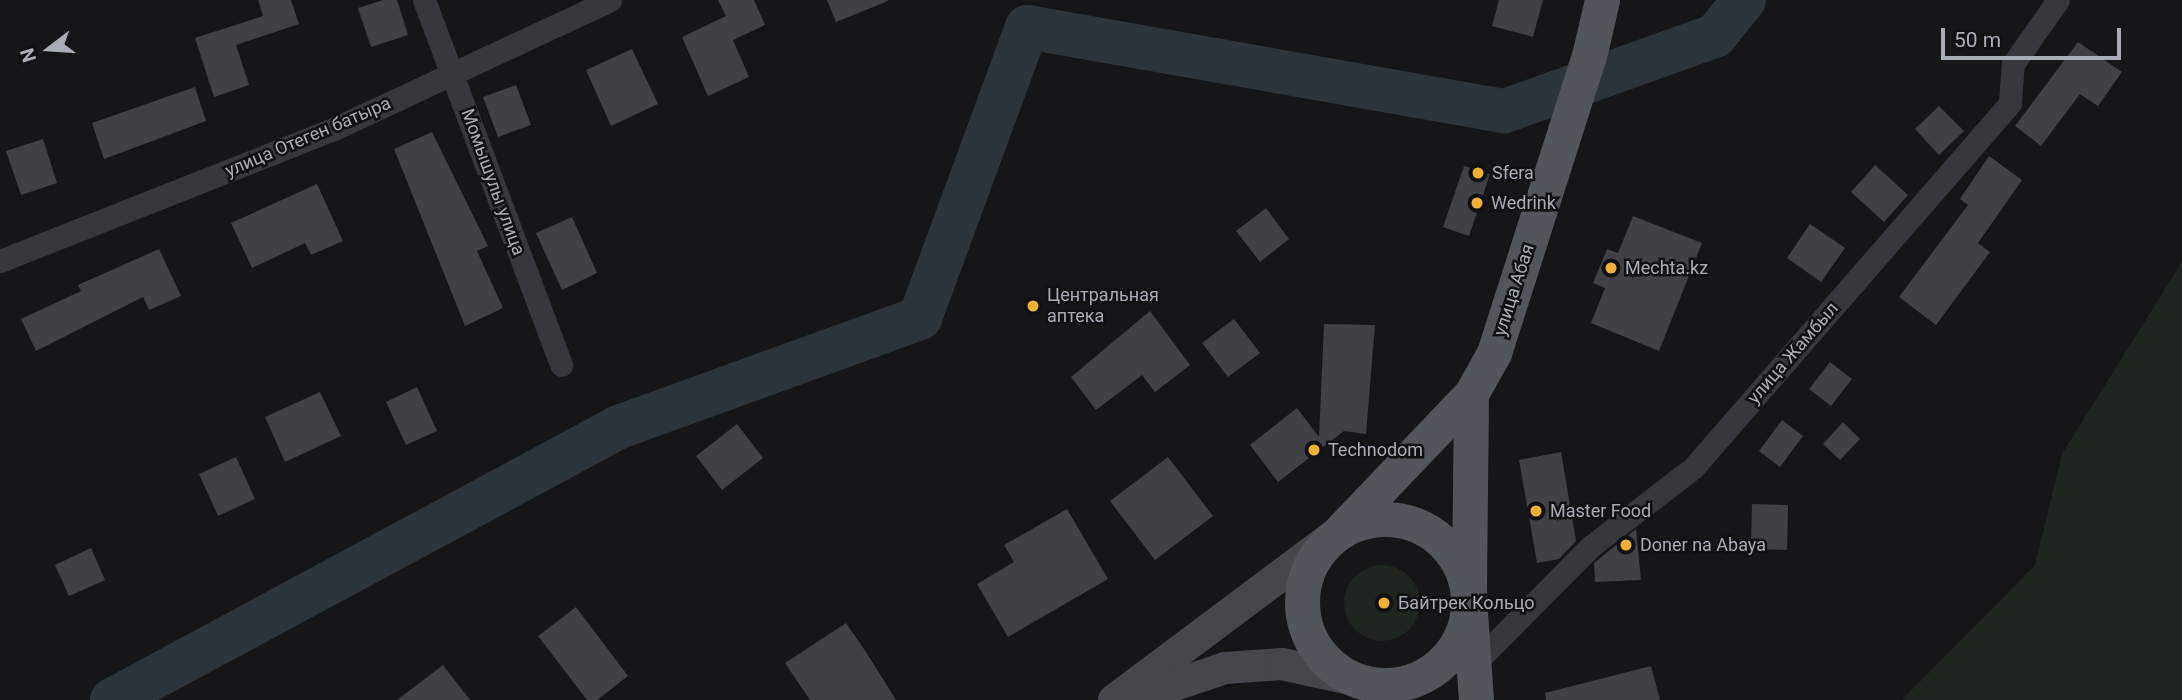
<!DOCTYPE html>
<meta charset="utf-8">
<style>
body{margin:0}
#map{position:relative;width:2182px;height:700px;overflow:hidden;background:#161618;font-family:Roboto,sans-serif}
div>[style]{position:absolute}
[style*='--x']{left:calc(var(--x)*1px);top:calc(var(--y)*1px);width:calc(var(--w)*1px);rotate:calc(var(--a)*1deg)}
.green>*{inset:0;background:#1e261f}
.round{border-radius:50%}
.river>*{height:44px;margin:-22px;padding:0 22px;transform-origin:22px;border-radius:22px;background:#2c353c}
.building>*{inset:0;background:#404145}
.street>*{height:23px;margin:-11.5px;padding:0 11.5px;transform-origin:11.5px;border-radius:11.5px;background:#37383d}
.secondary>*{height:32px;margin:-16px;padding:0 16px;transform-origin:16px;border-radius:16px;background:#45474d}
.primary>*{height:35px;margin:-17.5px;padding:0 17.5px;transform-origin:17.5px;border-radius:17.5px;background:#53555c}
.primary>.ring{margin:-17.5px;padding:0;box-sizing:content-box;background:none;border:35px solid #53555c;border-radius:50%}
.dots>*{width:19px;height:19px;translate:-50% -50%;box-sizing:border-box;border:4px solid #111113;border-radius:50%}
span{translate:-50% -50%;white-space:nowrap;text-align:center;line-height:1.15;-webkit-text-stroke:5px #111113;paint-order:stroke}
.street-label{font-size:18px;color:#a8adb8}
.poi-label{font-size:18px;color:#a8adb8}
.left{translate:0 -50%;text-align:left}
.north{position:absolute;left:14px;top:14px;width:70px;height:70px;-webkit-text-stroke:5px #111113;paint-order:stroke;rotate:253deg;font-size:19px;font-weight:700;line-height:28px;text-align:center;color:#a8adb8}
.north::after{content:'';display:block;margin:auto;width:24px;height:32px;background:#a8adb8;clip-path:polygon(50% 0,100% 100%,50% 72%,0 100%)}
.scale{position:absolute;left:1941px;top:28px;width:180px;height:32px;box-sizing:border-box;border:4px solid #a8adb8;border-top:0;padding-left:9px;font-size:21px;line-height:24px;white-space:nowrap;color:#a8adb8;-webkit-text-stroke:5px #111113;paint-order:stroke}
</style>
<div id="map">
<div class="green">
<div style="clip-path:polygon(2182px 262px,2182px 700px,1902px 700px,2035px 565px,2062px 454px)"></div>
<div class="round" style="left:1344px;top:565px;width:76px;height:76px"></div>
</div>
<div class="river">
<div style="--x:112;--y:700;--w:576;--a:-28.3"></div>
<div style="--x:619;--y:427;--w:320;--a:-19.9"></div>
<div style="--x:920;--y:318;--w:310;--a:-69.8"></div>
<div style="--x:1027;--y:27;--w:485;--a:10"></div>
<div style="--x:1505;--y:111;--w:223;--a:-19.7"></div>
<div style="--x:1715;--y:36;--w:46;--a:-51.1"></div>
</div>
<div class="building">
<div style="clip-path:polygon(258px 0,291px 0,299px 24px,236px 45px,249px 85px,214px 97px,195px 38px,263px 16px)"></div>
<div style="clip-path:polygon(383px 0,397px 0,408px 35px,371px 47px,358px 8px)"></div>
<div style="clip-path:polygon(718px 0,754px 0,765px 25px,733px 40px,749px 77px,708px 96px,682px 37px,726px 16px)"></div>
<div style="clip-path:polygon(827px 0,888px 0,888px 1px,836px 22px)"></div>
<div style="clip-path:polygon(1499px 0,1543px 0,1533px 37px,1492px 26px)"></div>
<div style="clip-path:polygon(2078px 42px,2122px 72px,2098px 106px,2080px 94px,2041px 146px,2015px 126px)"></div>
<div style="clip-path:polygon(632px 49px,658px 104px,611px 126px,586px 70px)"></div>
<div style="clip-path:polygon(516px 85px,531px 125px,498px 137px,483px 97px)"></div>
<div style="clip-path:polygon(195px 87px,206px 121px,104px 159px,92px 123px)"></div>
<div style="clip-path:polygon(1939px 106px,1964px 131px,1939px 155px,1915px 129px)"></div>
<div style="clip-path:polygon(432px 132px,488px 246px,477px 251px,503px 308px,465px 326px,394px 149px)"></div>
<div style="clip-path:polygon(43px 139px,57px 183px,21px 195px,6px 151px)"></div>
<div style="clip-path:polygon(1989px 156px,2022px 180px,1978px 243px,1990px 252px,1936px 325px,1899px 297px,1968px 205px,1960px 199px)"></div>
<div style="clip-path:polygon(1875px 165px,1908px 195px,1884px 222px,1851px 192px)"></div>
<div style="clip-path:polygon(1464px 166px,1490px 174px,1469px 236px,1443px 227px)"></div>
<div style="clip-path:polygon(317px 184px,343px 241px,311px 255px,305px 243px,252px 268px,231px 223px)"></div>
<div style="clip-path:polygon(1266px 208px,1289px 239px,1260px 262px,1236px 231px)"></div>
<div style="clip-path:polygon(1633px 216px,1702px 243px,1659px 351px,1591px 323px,1605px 288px,1593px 283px,1607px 249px,1618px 253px)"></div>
<div style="clip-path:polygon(572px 217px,597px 273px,562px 290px,536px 233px)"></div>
<div style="clip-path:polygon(1810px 224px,1845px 248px,1821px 282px,1787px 258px)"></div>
<div style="clip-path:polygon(159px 249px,181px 296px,149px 310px,143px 297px,36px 351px,21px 319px,81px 291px,78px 285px)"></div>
<div style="clip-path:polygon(1150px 311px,1190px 365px,1155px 392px,1142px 375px,1096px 410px,1071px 377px)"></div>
<div style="clip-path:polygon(1234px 319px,1260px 353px,1228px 377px,1202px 343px)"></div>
<div style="clip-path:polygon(1324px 324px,1375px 325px,1366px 434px,1344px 431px,1278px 482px,1250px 445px,1297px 408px,1319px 437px)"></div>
<div style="clip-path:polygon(1830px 362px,1852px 379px,1831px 406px,1809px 389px)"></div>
<div style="clip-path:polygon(417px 387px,437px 431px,406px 445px,386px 402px)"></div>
<div style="clip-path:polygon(320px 392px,341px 436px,285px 462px,265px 417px)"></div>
<div style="clip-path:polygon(1782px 420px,1803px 436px,1780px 467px,1759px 451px)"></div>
<div style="clip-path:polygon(1843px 422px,1860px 439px,1840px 460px,1823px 444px)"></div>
<div style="clip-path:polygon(737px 424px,763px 458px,722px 490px,696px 456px)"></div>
<div style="clip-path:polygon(1561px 452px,1576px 541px,1559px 559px,1537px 563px,1519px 460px)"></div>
<div style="clip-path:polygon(236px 457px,255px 499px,218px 516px,199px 474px)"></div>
<div style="clip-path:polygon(1168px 457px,1213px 516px,1155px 560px,1110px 501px)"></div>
<div style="clip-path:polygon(1752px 504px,1788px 505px,1787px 550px,1751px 549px)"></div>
<div style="clip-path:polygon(1067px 509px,1108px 579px,1008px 637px,977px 584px,1014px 562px,1004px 545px)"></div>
<div style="clip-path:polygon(1636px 529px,1641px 580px,1595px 582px,1594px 563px)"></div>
<div style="clip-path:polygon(91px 548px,105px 580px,69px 596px,55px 565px)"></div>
<div style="clip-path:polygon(576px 607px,628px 676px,597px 700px,587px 700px,538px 636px)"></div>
<div style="clip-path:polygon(846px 623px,866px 652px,896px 700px,810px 700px,785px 663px)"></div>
<div style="clip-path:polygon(443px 665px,470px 700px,397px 700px)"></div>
<div style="clip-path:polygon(1651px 666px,1660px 700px,1546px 700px,1545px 693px)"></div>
</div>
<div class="street">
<div style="--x:424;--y:0;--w:390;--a:69.4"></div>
<div style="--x:0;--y:261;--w:364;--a:-21.6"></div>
<div style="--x:338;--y:127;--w:300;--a:-25"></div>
<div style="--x:1473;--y:665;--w:166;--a:-45.2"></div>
<div style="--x:1590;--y:547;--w:130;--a:-37.5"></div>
<div style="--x:1693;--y:468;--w:483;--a:-49"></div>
<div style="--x:2010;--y:103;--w:39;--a:-86"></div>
<div style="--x:2013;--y:64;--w:78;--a:-54.9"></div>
</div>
<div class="secondary">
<div style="--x:1114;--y:700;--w:282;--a:-36.8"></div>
<div style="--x:1130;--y:700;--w:100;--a:-18.6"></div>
<div style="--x:1225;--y:668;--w:57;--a:-4"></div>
<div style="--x:1282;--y:664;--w:75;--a:12.4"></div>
</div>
<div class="primary">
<div style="--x:1471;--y:394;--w:204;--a:90.6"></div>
<div style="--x:1469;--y:598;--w:102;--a:86.1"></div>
<div class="ring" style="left:1302px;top:519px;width:131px;height:131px"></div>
<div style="--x:1340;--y:531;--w:190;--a:-46.3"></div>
<div style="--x:1471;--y:394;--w:47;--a:-60.7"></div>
<div style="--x:1494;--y:353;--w:312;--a:-72.3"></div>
<div style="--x:1589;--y:56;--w:57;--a:-76.9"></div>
</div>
<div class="dots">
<div style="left:1478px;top:173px;background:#f2b134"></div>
<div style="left:1477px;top:203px;background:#f2b134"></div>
<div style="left:1611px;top:268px;background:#f2b134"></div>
<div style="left:1033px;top:306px;background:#f2b134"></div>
<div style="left:1314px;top:450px;background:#f2b134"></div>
<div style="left:1536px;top:511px;background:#f2b134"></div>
<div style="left:1626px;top:545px;background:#f2b134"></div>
<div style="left:1384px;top:603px;background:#f2b134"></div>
</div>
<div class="street-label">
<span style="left:308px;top:137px;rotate:-23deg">улица Отеген батыра</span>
<span style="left:493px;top:182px;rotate:70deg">Момышулы улица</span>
<span style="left:1514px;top:290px;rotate:-72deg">улица Абая</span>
<span style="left:1793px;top:353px;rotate:-49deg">улица Жамбыл</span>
</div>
<div class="poi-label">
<span class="left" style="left:1492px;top:173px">Sfera</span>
<span class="left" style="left:1491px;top:203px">Wedrink</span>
<span class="left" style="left:1625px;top:268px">Mechta.kz</span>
<span class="left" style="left:1047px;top:306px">Центральная<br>аптека</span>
<span class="left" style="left:1328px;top:450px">Technodom</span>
<span class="left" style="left:1550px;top:511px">Master Food</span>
<span class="left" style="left:1640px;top:545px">Doner na Abaya</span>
<span class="left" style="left:1398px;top:603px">Байтрек Кольцо</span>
</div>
<div class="north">N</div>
<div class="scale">50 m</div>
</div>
